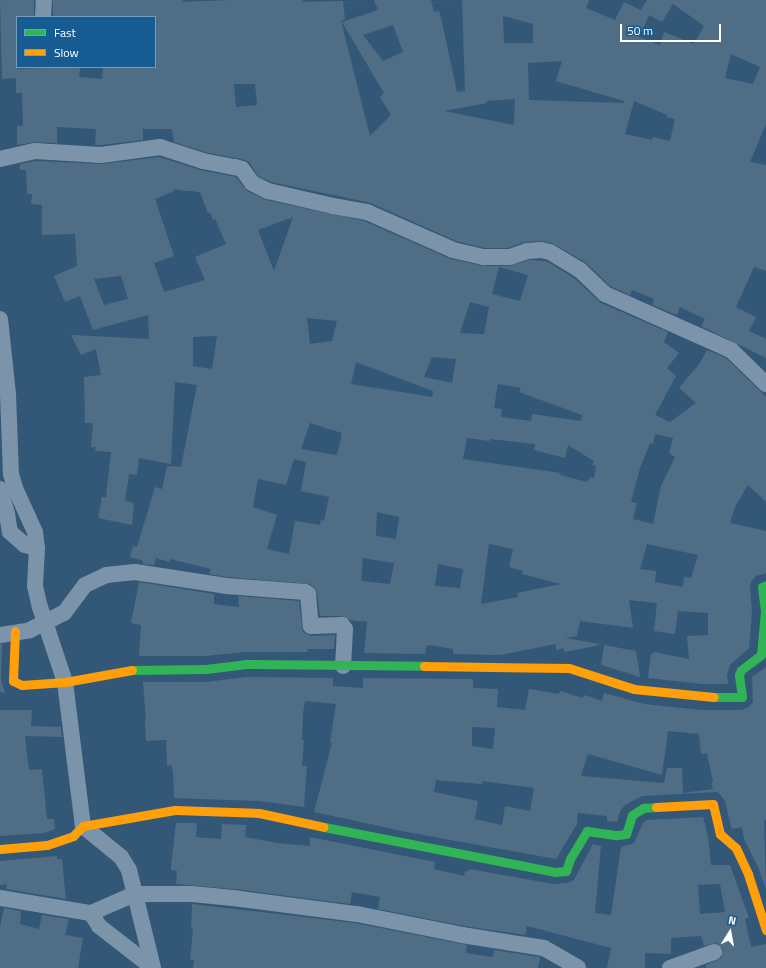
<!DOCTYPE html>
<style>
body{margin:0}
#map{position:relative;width:766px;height:968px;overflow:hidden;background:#335877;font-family:"Titillium Web",sans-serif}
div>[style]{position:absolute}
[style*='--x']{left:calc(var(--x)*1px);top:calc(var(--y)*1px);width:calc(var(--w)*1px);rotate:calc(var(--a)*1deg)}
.building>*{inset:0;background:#506d86}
.street>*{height:16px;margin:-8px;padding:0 8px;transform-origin:8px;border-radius:8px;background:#7b94a9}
.fast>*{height:9px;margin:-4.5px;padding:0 4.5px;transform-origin:4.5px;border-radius:4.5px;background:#30b455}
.slow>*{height:9px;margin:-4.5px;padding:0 4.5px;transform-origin:4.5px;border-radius:4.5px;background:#ff9f0a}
span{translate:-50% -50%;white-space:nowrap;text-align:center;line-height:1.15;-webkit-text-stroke:4px #175b93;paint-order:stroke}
.legend{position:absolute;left:16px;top:16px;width:140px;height:52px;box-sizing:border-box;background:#175b93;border:1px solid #749dbe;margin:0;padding:5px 7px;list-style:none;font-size:12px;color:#fff}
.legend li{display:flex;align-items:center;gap:8px;height:20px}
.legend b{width:20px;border:1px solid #749dbe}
.north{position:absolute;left:710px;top:912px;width:40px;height:40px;-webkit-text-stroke:3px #175b93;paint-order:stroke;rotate:11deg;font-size:11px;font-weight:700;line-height:16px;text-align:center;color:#fff}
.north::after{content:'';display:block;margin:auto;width:14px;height:18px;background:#fff;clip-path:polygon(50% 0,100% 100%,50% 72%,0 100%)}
.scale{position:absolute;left:620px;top:24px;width:101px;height:18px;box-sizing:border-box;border:2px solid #fff;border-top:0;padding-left:5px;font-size:12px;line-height:14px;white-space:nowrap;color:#fff;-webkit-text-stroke:3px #175b93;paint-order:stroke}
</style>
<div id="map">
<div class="building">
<div style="clip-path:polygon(evenodd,0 0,34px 0,34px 17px,17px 17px,17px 69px,80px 67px,79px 77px,102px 79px,103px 67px,155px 67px,155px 17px,53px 17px,53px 0,183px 0,183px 2px,232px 0,303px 0,303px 2px,343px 1px,345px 19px,341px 21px,370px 136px,391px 115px,380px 97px,384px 93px,342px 22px,378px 10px,374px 0,431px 0,434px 12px,439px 11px,442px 22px,457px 92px,465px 91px,462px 0,589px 0,586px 8px,615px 20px,624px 2px,645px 12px,641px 10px,647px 0,766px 0,766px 124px,750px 162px,766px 165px,766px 271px,754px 267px,736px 307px,756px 317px,749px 331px,766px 339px,766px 358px,701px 326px,705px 319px,680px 307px,677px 315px,652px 305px,654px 299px,632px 290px,630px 295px,610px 286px,585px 262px,552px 243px,540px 241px,524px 242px,508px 248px,485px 248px,456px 241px,371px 203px,271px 182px,258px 176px,250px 163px,245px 160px,205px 152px,174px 142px,172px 129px,143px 129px,143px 140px,101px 145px,95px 145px,96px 129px,57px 127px,57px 143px,35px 142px,17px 145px,17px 126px,23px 126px,22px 93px,16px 93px,16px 78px,2px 79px,0 0,673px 4px,704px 26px,694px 44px,664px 32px,660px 45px,639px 37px,649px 15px,662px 22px,673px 4px,0 0,503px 16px,533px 24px,533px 43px,504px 43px,503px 16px,0 0,393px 25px,403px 52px,383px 61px,363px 35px,393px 25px,0 0,731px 54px,760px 67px,753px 84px,725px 78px,731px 54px,0 0,562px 61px,556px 81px,624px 101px,624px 103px,529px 100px,528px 63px,562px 61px,0 0,234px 84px,255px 84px,257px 105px,236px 107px,234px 84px,0 0,515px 99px,514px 125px,444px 111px,487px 103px,487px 101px,515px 99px,0 0,634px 101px,667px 115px,667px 117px,675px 119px,670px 141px,653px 137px,652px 140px,625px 134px,634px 101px)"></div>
<div style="clip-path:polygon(evenodd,159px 157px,200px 170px,236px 177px,247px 191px,266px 200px,364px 221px,451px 259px,484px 266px,510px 266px,529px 260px,546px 261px,574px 278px,601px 303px,668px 332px,664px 342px,679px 353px,667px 368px,676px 376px,655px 415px,670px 422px,696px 403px,679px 388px,700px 363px,707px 350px,726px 358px,766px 397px,766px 502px,748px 485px,735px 507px,730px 523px,766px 531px,766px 573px,756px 576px,751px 582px,750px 589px,752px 611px,749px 648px,730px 665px,727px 676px,728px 684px,702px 684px,648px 678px,651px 653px,653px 654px,654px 652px,689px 659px,687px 636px,708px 635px,708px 613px,678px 611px,675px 634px,654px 631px,657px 603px,629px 600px,633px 628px,580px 621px,577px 636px,565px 638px,599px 644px,599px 645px,576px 650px,564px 652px,564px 648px,556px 650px,556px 644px,500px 655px,453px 654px,453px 649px,430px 645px,426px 646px,425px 654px,364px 653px,367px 622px,350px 620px,342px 616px,320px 616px,317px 593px,316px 589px,310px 584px,227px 577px,209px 574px,211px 569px,170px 559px,169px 562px,156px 558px,154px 565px,143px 564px,143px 561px,130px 557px,133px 546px,137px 547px,155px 487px,162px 489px,167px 466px,181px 467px,197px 385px,175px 382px,171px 464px,139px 458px,137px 475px,129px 474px,125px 501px,134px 503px,132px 525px,98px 518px,102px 497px,106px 497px,111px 452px,95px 451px,96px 447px,91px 447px,93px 423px,85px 423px,84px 377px,101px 375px,96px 349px,81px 355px,71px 335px,149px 339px,148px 315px,93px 330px,80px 296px,65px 302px,54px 276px,77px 266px,75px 234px,42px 235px,42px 205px,31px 204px,32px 194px,27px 194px,26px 170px,20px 170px,20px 164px,36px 161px,102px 164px,159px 157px,173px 189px,200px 192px,208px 213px,210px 212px,213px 220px,215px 219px,226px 244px,195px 257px,205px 280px,164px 292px,154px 263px,174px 256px,155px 199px,174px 191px,173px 189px,159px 157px,293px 217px,274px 271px,258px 230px,293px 217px,159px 157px,499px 267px,528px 275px,520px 301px,492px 294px,499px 267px,159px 157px,121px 276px,128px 299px,104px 305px,94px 279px,121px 276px,159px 157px,470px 302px,489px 307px,484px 334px,460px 333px,470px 302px,159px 157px,307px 318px,337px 321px,332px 341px,310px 344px,307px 318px,159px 157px,217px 336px,212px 369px,193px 366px,193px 337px,217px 336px,159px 157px,432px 357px,456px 359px,452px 383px,424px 377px,432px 357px,159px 157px,356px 362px,433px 391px,432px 397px,351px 384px,356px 362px,159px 157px,498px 384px,521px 388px,519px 392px,582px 415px,581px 421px,532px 414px,531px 421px,501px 417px,502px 409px,494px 408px,498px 384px,159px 157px,310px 423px,342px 433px,337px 455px,301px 449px,310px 423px,159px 157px,655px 434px,673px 438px,669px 453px,675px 457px,661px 486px,653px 524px,633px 519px,637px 503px,631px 502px,640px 468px,650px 443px,653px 444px,655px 434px,159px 157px,467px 438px,490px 441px,490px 439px,535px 444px,534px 450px,565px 458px,568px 445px,594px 461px,592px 465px,596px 466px,594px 478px,590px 477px,587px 482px,560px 475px,561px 473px,463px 459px,467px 438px,159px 157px,294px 459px,306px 462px,301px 491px,329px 497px,324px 521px,321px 520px,320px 525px,295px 521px,289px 554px,267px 549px,277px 515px,253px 507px,258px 479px,286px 485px,294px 459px,159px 157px,377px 512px,399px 517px,396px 539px,376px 536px,377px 512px,159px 157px,489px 544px,513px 549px,509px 567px,523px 571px,522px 574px,561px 584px,517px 593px,518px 597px,481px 604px,489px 544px,159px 157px,647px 544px,698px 555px,691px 578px,684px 577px,683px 587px,655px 582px,656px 571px,640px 569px,647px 544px,159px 157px,363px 558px,394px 563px,390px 584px,361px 581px,363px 558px,159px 157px,438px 564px,463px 569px,460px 588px,435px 586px,438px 564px)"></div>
<div style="clip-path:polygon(139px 582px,214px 594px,214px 604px,239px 607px,238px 596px,299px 601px,303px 632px,311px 636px,335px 635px,334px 649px,308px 649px,307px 652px,245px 652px,205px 656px,139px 656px,141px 625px,131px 623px)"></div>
<div style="clip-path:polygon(0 644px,2px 644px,1px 680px,5px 693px,0 692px)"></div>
<div style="clip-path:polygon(604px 645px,636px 651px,640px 677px,601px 665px)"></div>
<div style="clip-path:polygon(evenodd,766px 667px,766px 820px,764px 820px,766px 889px,759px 869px,744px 839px,742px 827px,733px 829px,731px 827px,725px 801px,718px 792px,642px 796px,625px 805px,620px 811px,617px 822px,607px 821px,607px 816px,578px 813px,577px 824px,556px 859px,407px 832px,314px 812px,332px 743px,330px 742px,336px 704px,305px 701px,303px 714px,302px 740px,304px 740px,302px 766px,307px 766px,304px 807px,259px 801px,174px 798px,173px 772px,171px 765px,167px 766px,166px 740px,146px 741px,145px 719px,146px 719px,143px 682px,206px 682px,246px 677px,333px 678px,333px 686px,363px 688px,363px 678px,473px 679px,473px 688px,498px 689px,497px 707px,525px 710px,529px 689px,559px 694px,560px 691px,583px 698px,584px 695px,602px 701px,604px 693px,644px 704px,701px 710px,742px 710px,749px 707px,753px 702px,752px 677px,766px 667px,472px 727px,495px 728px,493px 749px,472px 746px,472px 727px,766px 667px,668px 731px,699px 734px,701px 754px,707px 753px,713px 782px,711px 783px,713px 789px,683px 793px,682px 768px,667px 768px,664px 783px,581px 776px,588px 754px,662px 775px,668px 731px,766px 667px,436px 780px,482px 784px,482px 781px,534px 788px,530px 811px,505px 806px,502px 825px,475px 819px,478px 801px,434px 792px,436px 780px)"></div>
<div style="clip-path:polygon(0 710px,32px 710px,31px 726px,61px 727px,62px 737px,25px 736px,29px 770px,42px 769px,47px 819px,54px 819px,55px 829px,44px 833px,0 836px)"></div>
<div style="clip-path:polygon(evenodd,703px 817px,708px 837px,711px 865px,730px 865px,749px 918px,745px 919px,751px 947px,766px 944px,766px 968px,706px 968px,706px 965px,721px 958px,723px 949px,716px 943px,704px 946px,701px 936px,671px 938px,671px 954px,645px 953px,645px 968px,607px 968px,611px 948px,527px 926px,525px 935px,464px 926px,378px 909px,380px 897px,352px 892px,350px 904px,234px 889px,176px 884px,177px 871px,171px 870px,171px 866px,176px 823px,197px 823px,196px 837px,221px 839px,222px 824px,246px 825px,245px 837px,277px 843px,310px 846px,310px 837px,435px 862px,434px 869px,464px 876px,465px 871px,469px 871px,470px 869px,553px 884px,567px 883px,574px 880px,593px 844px,601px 846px,595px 913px,611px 915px,621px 847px,634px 843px,643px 823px,647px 820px,703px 817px,720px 884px,725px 912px,700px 914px,698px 885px,720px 884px)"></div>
<div style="clip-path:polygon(57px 856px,57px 859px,62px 859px,66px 899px,6px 889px,7px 884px,0 885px,0 861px)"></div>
<div style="clip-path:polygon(192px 904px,355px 923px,467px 945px,466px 953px,493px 957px,494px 950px,540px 957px,538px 968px,193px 968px,194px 960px,190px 960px,193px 929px,191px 929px)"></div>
<div style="clip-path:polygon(4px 908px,21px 911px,20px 924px,39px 929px,42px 915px,69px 919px,65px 935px,83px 938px,78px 968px,0 968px,0 927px)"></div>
</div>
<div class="street">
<div style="--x:43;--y:17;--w:17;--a:-87"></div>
<div style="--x:0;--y:159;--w:36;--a:-13"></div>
<div style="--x:35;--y:151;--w:66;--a:3.5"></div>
<div style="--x:101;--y:155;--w:60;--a:-7.7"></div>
<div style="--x:160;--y:147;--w:45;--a:18"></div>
<div style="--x:203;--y:161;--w:33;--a:11"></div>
<div style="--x:235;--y:167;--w:7;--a:16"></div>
<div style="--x:242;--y:169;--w:17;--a:54"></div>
<div style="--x:252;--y:183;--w:18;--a:27"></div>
<div style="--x:268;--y:191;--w:67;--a:13"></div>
<div style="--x:333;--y:206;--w:35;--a:10"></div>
<div style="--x:367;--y:212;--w:94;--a:23.8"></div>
<div style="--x:453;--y:250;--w:32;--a:13"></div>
<div style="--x:484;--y:257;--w:26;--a:0"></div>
<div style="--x:510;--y:257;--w:18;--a:-19"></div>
<div style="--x:527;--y:251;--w:14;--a:-4"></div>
<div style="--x:541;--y:250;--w:9;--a:13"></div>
<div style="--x:550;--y:252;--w:35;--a:31"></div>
<div style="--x:580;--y:270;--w:35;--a:44"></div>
<div style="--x:605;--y:294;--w:138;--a:24"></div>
<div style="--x:731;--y:350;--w:49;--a:44.2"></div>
<div style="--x:0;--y:319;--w:75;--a:83.9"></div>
<div style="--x:8;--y:394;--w:80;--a:87.9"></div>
<div style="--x:11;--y:474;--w:15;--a:74"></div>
<div style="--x:15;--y:488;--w:48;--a:65.6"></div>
<div style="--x:35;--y:532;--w:16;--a:83"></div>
<div style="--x:37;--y:548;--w:38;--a:93"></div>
<div style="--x:35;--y:586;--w:22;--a:77"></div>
<div style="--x:40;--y:607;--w:79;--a:71.6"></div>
<div style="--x:65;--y:682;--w:145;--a:82.9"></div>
<div style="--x:83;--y:826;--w:49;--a:39.2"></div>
<div style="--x:121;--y:857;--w:15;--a:58"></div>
<div style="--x:129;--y:870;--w:101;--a:76.2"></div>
<div style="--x:0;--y:489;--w:26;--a:74"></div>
<div style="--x:7;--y:514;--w:18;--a:81"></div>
<div style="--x:10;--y:532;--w:20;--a:41"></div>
<div style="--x:25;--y:545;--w:12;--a:14"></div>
<div style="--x:0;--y:635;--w:30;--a:-9"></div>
<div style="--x:30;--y:630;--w:38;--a:-27"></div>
<div style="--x:64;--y:613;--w:35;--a:-53"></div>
<div style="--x:85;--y:585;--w:23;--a:-25"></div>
<div style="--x:106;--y:575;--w:29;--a:-6"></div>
<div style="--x:135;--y:572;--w:92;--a:8.7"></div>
<div style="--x:226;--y:586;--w:79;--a:4.3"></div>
<div style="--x:305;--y:592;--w:4;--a:34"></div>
<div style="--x:308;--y:594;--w:32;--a:85"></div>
<div style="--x:311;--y:626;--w:31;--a:-2"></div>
<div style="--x:342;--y:625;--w:5;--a:53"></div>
<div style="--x:345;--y:629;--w:37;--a:93"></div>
<div style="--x:0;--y:898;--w:92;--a:9.4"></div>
<div style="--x:91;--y:913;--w:15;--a:58"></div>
<div style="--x:99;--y:926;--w:68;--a:37.9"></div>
<div style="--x:91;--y:913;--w:48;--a:-23.4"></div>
<div style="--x:135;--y:894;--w:57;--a:0"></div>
<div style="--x:192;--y:894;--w:41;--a:5.6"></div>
<div style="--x:233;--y:898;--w:125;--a:7.4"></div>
<div style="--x:357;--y:914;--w:107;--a:11.3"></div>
<div style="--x:462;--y:935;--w:83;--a:9"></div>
<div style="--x:544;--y:948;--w:39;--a:30"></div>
<div style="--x:670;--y:968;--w:47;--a:-20"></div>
</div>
<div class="fast">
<div style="--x:132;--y:670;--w:74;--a:-0.8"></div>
<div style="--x:206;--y:669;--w:39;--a:-7"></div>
<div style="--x:245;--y:664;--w:179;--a:0.6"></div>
<div style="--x:714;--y:697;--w:28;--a:0"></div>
<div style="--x:742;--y:697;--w:22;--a:-98"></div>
<div style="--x:739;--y:675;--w:5;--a:-68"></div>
<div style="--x:741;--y:670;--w:25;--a:-37"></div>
<div style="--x:761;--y:655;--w:44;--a:-84.8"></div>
<div style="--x:765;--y:611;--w:24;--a:-97"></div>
<div style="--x:762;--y:587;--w:4;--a:-27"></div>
<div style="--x:324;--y:827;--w:235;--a:11"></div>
<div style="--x:555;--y:872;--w:11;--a:-5"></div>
<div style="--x:566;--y:871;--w:13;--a:-72"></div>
<div style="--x:570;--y:859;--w:33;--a:-59"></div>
<div style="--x:587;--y:831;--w:30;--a:8"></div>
<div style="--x:617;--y:835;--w:9;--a:-6"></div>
<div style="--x:626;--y:834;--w:20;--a:-72"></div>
<div style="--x:632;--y:815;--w:13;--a:-32"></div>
<div style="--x:643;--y:808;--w:13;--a:-4"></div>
</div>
<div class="slow">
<div style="--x:15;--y:631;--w:50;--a:92.3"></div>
<div style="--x:13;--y:681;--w:10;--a:24"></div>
<div style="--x:22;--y:685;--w:43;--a:-4"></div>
<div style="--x:65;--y:682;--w:68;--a:-10.2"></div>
<div style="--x:424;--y:666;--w:145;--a:0.8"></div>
<div style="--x:569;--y:668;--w:68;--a:17.9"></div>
<div style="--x:634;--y:689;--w:80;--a:5.7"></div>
<div style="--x:656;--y:807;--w:57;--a:-3"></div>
<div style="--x:713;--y:804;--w:31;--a:77"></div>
<div style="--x:720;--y:834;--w:21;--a:41"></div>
<div style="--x:736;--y:848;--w:29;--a:65"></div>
<div style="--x:748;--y:874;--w:59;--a:72.2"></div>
<div style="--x:0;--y:849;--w:47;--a:-4.9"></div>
<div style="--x:47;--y:845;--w:28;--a:-19"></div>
<div style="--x:73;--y:836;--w:14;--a:-45"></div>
<div style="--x:83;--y:826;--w:93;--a:-9.9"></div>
<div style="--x:175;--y:810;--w:84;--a:2"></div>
<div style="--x:259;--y:813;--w:66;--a:12.2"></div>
</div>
<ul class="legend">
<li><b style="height:5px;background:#30b455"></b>Fast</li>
<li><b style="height:5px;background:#ff9f0a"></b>Slow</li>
</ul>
<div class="north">N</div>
<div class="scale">50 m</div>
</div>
